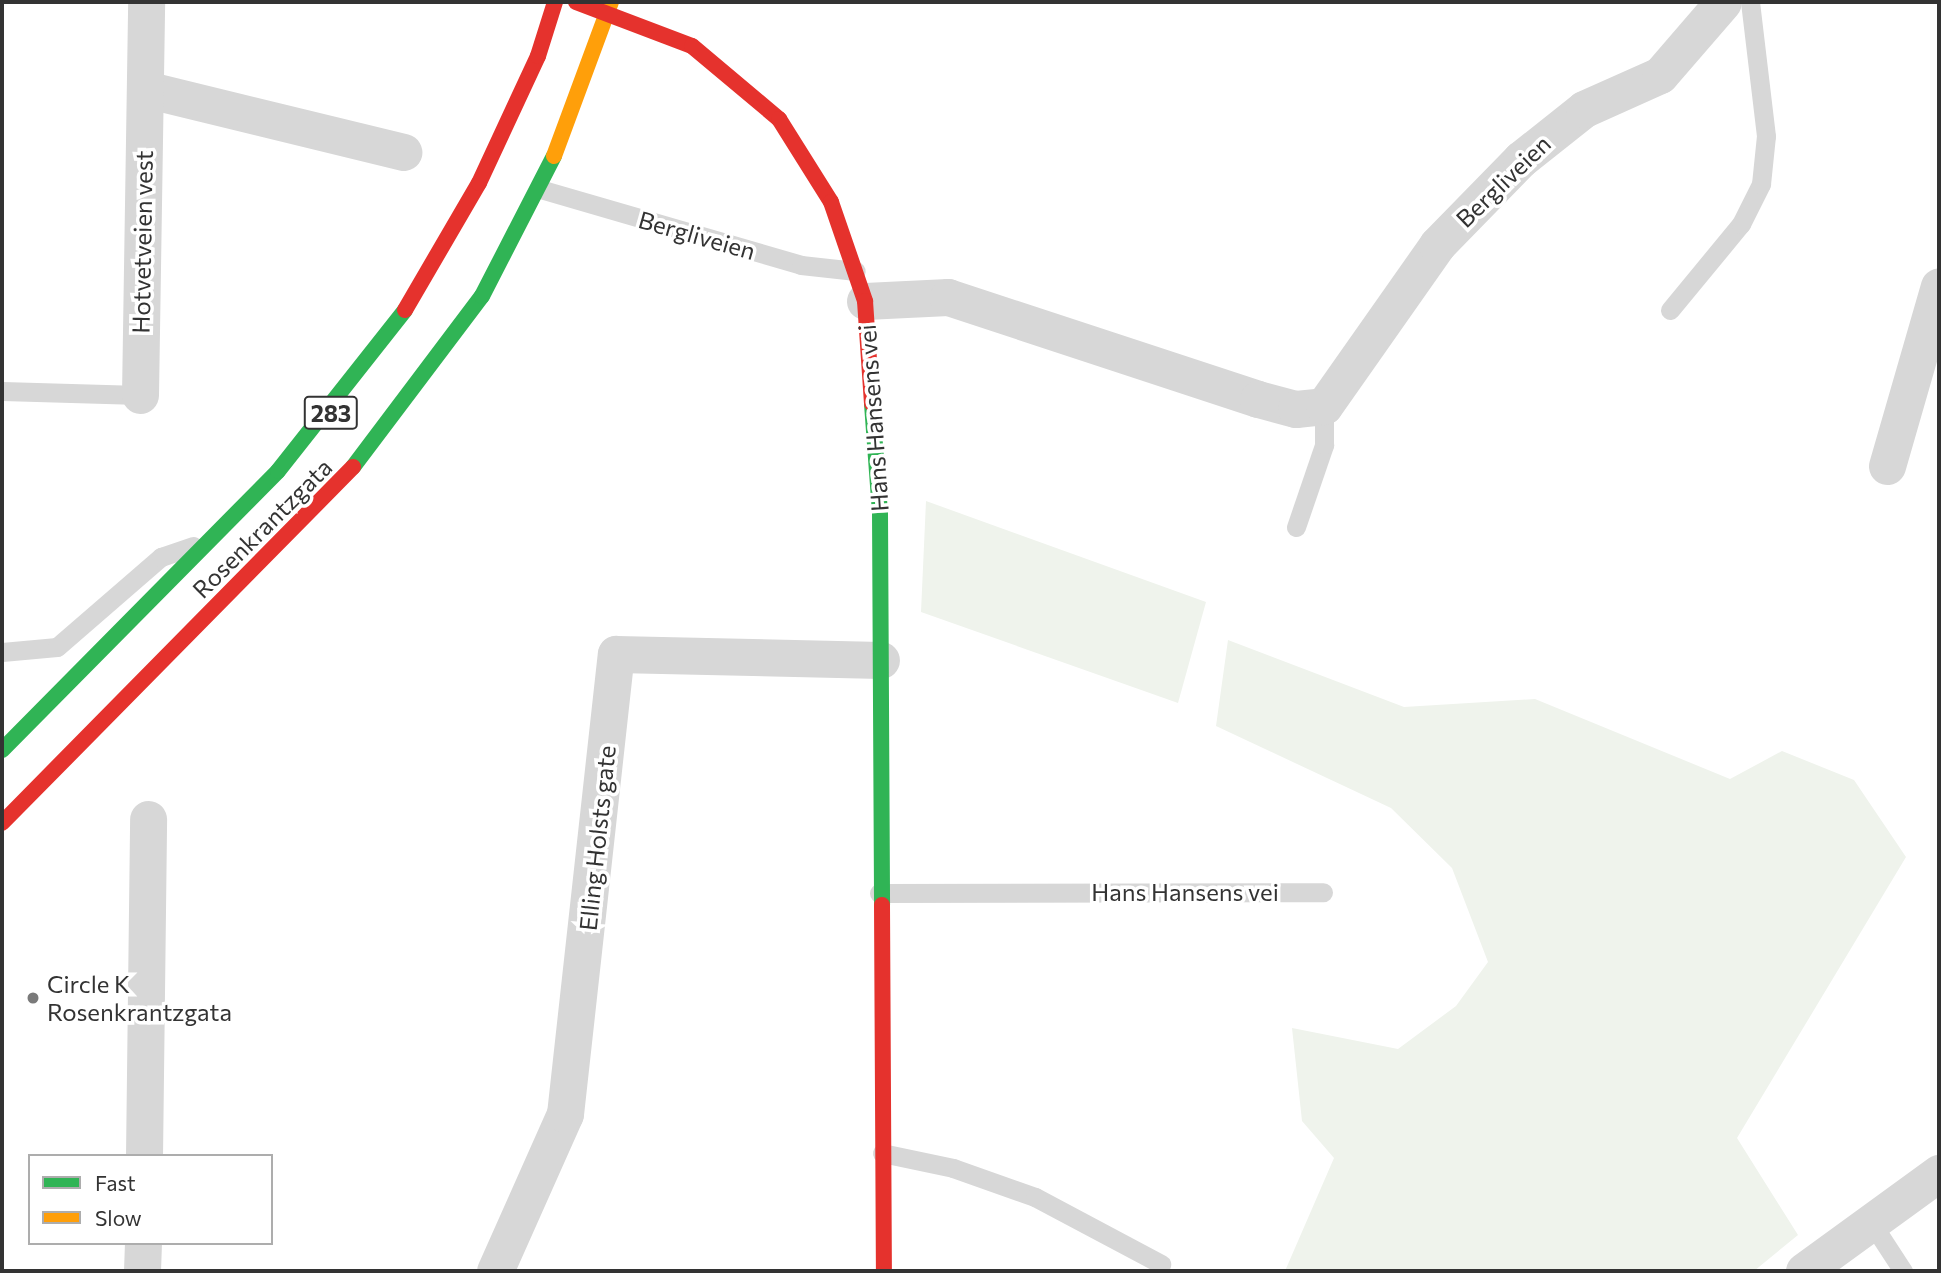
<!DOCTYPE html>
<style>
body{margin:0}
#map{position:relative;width:1941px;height:1273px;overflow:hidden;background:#fff;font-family:Commissioner,sans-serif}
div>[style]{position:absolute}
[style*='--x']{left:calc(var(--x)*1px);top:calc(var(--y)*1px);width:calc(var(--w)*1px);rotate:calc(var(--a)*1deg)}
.green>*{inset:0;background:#eff3ec}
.lane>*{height:19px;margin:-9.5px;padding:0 9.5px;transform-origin:9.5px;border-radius:9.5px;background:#d7d7d7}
.street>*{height:37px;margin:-18.5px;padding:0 18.5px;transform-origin:18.5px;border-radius:18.5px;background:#d7d7d7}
.fast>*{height:16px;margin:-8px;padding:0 8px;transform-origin:8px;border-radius:8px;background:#30b455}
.slow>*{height:16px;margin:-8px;padding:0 8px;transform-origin:8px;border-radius:8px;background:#ff9f0a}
.jam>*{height:16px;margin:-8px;padding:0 8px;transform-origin:8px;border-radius:8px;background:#e5322d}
.dots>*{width:19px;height:19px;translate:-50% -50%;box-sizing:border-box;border:4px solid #fff;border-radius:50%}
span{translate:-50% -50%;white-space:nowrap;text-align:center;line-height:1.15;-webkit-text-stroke:7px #fff;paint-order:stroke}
.shield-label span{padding:2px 5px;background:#fff;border:2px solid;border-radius:5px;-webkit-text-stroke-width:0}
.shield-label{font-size:23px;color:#333;font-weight:700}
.street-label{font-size:24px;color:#333}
.poi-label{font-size:24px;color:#333}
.left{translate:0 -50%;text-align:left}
.frame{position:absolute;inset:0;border:4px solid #333;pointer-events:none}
.legend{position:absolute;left:28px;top:1154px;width:245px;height:91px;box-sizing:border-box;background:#fff;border:2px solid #adadad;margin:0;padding:9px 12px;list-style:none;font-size:21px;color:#333}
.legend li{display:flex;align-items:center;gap:14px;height:35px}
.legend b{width:35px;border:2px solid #adadad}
</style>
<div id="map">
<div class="green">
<div style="clip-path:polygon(926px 501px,1206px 602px,1178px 703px,921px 612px)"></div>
<div style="clip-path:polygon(1228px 640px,1404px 707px,1535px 699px,1730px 779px,1782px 751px,1854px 780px,1906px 857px,1737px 1138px,1798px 1235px,1754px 1271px,1285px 1271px,1334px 1158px,1302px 1121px,1292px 1028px,1398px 1049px,1456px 1006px,1488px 962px,1452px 868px,1391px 808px,1216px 726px)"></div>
</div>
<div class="lane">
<div style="--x:540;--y:189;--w:272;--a:16.2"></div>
<div style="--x:801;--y:265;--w:55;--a:6.2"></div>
<div style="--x:1670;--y:310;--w:112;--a:-50.5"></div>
<div style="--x:1741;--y:224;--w:45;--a:-63.4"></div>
<div style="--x:1761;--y:184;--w:48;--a:-84.1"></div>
<div style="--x:1766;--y:136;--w:135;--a:-96.8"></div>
<div style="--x:2;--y:391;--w:138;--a:1.7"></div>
<div style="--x:1296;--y:527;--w:87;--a:-71.1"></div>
<div style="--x:1324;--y:445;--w:39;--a:-90"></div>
<div style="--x:2;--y:652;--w:55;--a:-5.2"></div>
<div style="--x:57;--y:647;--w:138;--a:-40.9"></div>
<div style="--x:161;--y:557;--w:34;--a:-19"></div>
<div style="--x:879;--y:893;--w:444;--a:-0.1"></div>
<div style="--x:882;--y:1153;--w:73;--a:11.9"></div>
<div style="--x:953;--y:1168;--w:87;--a:19.5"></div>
<div style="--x:1035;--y:1197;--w:143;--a:28"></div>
<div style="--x:1871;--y:1222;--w:59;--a:56.9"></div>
</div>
<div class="street">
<div style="--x:145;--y:89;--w:266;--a:13.7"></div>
<div style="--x:865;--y:301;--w:83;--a:-2.8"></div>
<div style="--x:948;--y:297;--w:326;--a:18.2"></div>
<div style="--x:1258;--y:399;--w:39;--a:15"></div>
<div style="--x:1296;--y:409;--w:28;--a:-6"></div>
<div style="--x:1324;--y:406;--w:197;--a:-54.9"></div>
<div style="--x:1437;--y:245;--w:120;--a:-45.7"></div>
<div style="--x:1521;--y:159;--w:80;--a:-38.4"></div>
<div style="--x:1584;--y:109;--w:83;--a:-24.1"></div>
<div style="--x:1660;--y:75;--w:96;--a:-49.2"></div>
<div style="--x:140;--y:395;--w:393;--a:-89.1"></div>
<div style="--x:1887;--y:466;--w:187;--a:-73.9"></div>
<div style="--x:144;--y:1156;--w:337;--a:-89.3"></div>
<div style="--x:142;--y:1271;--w:28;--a:-88"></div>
<div style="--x:495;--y:1271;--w:172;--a:-66"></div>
<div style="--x:565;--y:1114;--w:463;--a:-83.7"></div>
<div style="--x:616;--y:654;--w:265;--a:1.3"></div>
<div style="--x:1804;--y:1271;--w:167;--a:-36"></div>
</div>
<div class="fast">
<div style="--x:872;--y:404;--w:109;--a:85.8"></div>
<div style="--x:880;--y:513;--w:392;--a:89.7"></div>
<div style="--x:353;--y:467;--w:214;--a:-53"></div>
<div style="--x:482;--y:296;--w:157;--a:-62.8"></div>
<div style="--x:2;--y:750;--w:392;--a:-45.3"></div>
<div style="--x:278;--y:471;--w:205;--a:-51.7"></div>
</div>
<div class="slow">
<div style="--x:554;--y:156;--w:164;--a:-69.7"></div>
</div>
<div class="jam">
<div style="--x:576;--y:2;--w:124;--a:20.8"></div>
<div style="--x:692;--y:46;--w:114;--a:40"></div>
<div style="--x:779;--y:119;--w:98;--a:57.9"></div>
<div style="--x:831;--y:202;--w:105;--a:71"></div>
<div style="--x:865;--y:301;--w:103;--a:86.1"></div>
<div style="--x:405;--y:310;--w:147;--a:-59.8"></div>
<div style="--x:479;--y:183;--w:140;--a:-65.1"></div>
<div style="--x:538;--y:56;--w:57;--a:-72.5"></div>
<div style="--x:2;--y:823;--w:500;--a:-45.4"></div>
<div style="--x:882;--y:905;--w:366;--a:89.7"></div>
</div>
<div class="dots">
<div style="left:33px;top:998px;background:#7a7a7a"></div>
</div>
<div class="shield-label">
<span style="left:331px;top:413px">283</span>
</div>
<div class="street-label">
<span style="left:1503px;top:181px;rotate:-44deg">Bergliveien</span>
<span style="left:697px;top:235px;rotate:16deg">Bergliveien</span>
<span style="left:142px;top:242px;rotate:-89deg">Hotvetveien vest</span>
<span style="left:873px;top:418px;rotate:-94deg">Hans Hansens vei</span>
<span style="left:262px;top:528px;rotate:-45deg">Rosenkrantzgata</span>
<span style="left:597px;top:838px;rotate:-84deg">Elling Holsts gate</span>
<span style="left:1185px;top:892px">Hans Hansens vei</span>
</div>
<div class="poi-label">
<span class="left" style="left:47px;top:998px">Circle K<br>Rosenkrantzgata</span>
</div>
<div class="frame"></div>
<ul class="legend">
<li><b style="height:9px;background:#30b455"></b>Fast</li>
<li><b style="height:9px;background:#ff9f0a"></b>Slow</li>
</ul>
</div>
